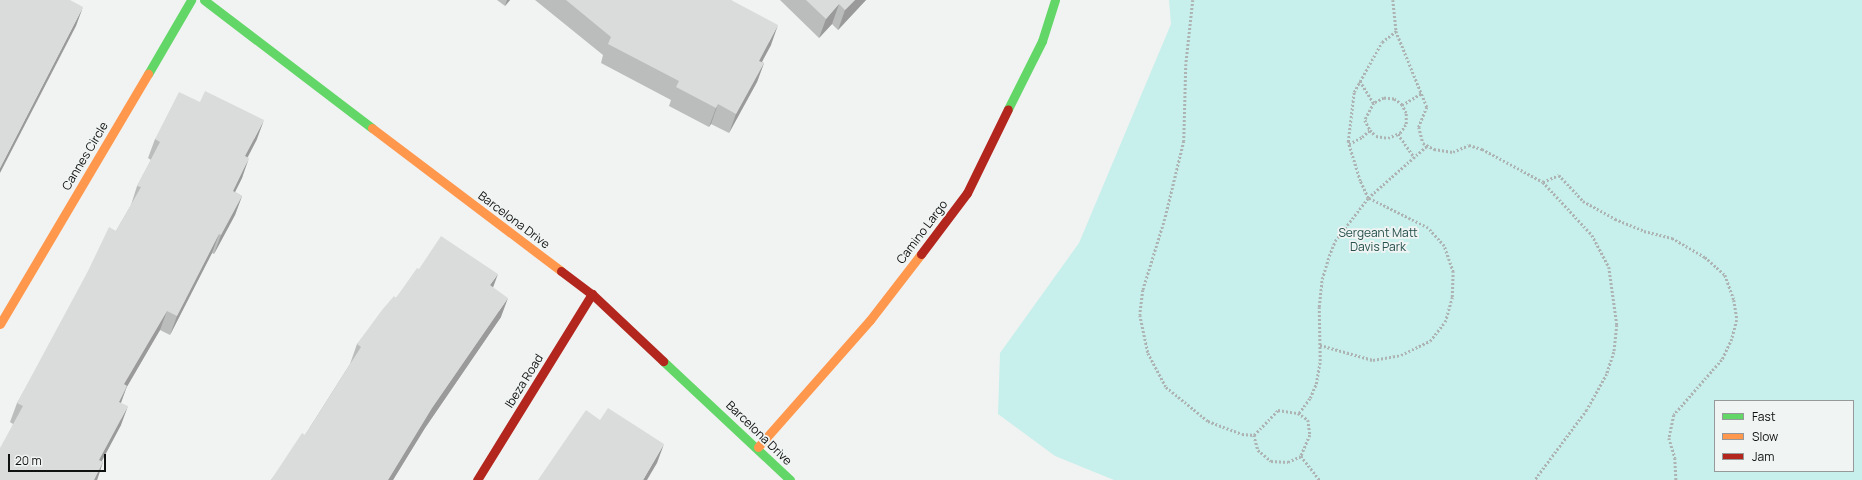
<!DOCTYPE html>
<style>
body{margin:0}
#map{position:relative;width:1862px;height:480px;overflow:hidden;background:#f1f3f2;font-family:Manrope,sans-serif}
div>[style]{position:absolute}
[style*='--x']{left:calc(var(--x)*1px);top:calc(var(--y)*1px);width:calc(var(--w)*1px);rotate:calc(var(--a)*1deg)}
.green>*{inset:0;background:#c7efeb}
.path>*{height:2.5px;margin-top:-1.25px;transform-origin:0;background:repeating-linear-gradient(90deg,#adb3b2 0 2px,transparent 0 4px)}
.fast>*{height:9px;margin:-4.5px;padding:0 4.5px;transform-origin:4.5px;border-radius:4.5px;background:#63d668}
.slow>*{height:9px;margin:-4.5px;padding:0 4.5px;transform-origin:4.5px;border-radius:4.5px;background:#ff974d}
.jam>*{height:9px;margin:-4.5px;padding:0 4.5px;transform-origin:4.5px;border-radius:4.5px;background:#b3261e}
.wall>*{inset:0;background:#bbbdbc}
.shaded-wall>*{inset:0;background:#999a99}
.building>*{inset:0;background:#dadcdb}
span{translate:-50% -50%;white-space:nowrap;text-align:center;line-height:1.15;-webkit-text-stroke:3.5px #f0f4f3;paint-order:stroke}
.street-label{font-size:12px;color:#101111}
.park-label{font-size:12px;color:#26514e}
.legend{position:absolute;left:1714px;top:400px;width:140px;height:72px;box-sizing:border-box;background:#f0f4f3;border:1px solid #969999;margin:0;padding:5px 7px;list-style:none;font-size:12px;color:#101111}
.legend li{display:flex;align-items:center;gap:8px;height:20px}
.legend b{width:20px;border:1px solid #969999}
.scale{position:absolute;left:8px;top:454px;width:98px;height:18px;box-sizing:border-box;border:2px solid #101111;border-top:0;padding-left:5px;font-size:12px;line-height:14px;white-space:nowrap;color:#101111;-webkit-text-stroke:3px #f0f4f3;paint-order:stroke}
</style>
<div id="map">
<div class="green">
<div style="clip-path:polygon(evenodd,1169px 0,1862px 0,1862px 480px,1114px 480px,1055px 456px,998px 414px,1000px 353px,1079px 243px,1171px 24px,1169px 0,1715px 401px,1853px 401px,1853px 471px,1715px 471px,1715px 401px)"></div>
</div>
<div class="path">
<div style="--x:1193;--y:0;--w:64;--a:96.2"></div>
<div style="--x:1186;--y:64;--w:77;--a:91.5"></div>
<div style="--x:1184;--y:141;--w:80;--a:103.7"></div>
<div style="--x:1165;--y:219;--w:74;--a:107.2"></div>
<div style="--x:1143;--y:290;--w:25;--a:97"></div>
<div style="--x:1140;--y:315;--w:39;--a:78"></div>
<div style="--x:1148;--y:353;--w:38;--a:62"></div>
<div style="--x:1166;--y:387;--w:54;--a:39"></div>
<div style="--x:1208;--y:421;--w:36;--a:21"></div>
<div style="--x:1242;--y:434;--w:12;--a:5"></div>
<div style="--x:1254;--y:435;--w:35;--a:-46"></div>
<div style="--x:1278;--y:410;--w:20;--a:9"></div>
<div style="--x:1298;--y:413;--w:12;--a:35"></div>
<div style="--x:1308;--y:420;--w:15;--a:82"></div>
<div style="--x:1310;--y:435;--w:23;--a:113"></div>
<div style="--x:1301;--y:456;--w:31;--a:52"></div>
<div style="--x:1393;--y:0;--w:31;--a:84"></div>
<div style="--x:1396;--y:31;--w:82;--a:67.8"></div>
<div style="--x:1427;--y:107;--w:22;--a:112"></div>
<div style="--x:1419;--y:127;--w:16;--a:76"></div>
<div style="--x:1423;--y:143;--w:13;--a:29"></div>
<div style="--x:1434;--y:149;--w:19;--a:9"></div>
<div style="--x:1453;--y:152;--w:17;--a:-24"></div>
<div style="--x:1469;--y:145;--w:14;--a:17"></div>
<div style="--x:1482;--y:149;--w:69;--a:28.4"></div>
<div style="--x:1543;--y:182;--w:72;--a:47.2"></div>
<div style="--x:1592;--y:235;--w:36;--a:62"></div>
<div style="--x:1609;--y:267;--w:59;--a:82.1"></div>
<div style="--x:1617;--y:325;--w:27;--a:96"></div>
<div style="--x:1614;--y:352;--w:23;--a:108"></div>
<div style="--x:1607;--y:374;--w:41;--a:119.1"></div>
<div style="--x:1587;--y:410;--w:87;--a:126.6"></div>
<div style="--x:1360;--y:81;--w:26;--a:58"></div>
<div style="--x:1374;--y:103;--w:19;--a:118"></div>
<div style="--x:1365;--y:120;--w:11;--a:63"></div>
<div style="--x:1370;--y:130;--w:8;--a:45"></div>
<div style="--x:1376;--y:136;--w:12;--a:9"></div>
<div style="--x:1388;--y:138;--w:13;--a:-23"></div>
<div style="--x:1400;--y:133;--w:11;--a:-56"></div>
<div style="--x:1406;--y:124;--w:11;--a:-90"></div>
<div style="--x:1406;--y:113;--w:9;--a:-117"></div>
<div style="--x:1402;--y:105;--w:10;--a:-143"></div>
<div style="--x:1394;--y:99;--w:10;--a:-174"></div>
<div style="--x:1384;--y:98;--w:11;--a:153"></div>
<div style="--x:1402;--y:105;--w:23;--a:-31"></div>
<div style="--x:1398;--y:134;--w:29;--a:55"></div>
<div style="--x:1349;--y:144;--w:15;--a:-28"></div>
<div style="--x:1362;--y:137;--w:11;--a:-41"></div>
<div style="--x:1543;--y:182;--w:17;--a:-24"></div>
<div style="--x:1559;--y:175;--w:35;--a:47"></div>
<div style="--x:1583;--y:201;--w:37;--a:29"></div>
<div style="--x:1615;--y:219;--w:31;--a:22"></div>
<div style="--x:1644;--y:231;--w:29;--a:14"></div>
<div style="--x:1672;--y:238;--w:38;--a:30"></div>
<div style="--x:1705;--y:257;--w:27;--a:42"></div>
<div style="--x:1725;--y:275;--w:27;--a:70"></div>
<div style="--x:1734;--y:300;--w:20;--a:81"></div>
<div style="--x:1737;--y:320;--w:20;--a:105"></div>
<div style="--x:1732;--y:339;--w:23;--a:115"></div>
<div style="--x:1722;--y:360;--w:73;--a:131.1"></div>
<div style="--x:1674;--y:415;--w:24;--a:102"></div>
<div style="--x:1669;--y:438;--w:21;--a:73"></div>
<div style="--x:1675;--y:458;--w:22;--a:87"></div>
<div style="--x:1320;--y:345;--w:55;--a:15.8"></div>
<div style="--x:1373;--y:360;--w:28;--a:-10"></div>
<div style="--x:1401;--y:355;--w:32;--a:-26"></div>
<div style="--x:1430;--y:341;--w:24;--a:-52"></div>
<div style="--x:1445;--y:322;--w:26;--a:-74"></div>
<div style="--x:1452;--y:297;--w:25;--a:-88"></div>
<div style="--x:1453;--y:272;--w:28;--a:-109"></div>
<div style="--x:1444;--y:246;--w:24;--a:-132"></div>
<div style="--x:1428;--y:228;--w:67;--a:-153.4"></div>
<div style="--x:1368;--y:198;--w:80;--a:-41.5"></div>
<div style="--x:1299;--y:413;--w:19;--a:-54"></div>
<div style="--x:1310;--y:398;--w:15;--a:-67"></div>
<div style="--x:1316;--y:384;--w:23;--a:-80"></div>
<div style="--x:1320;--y:361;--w:54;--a:-91.1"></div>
<div style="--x:1319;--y:307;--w:28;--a:-84"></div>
<div style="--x:1322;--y:279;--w:24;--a:-73"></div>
<div style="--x:1329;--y:256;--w:16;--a:-68"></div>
<div style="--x:1335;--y:241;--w:54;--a:-52.5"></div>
<div style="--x:1368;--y:198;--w:19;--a:-115"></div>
<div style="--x:1360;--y:181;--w:41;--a:-107.1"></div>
<div style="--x:1348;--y:142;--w:50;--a:-83.2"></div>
<div style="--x:1354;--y:92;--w:57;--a:-60.8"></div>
<div style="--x:1382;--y:42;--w:18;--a:-38"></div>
<div style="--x:1254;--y:435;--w:16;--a:75"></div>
<div style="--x:1258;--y:450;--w:17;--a:40"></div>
<div style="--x:1271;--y:461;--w:17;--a:3"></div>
<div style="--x:1288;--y:462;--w:14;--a:-25"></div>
</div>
<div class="fast">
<div style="--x:204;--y:0;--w:211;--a:37.3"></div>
<div style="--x:148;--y:74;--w:86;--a:-59.8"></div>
<div style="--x:1008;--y:109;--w:76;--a:-63.4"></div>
<div style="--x:1042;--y:41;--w:43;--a:-72.4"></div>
<div style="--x:663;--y:361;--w:174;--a:43.1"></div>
</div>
<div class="slow">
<div style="--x:372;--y:128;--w:237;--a:37.1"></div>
<div style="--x:0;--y:324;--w:291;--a:-59.4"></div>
<div style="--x:758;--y:447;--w:169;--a:-48.6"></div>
<div style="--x:870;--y:320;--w:83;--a:-52.3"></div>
</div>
<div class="jam">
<div style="--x:921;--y:254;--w:76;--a:-53"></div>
<div style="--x:967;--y:193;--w:93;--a:-64"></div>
<div style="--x:561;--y:271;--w:39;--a:37"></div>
<div style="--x:592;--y:294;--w:98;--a:43.3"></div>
<div style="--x:477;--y:480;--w:219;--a:-58.3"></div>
</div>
<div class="wall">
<div style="clip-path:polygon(497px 0,510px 0,505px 6px)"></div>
<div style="clip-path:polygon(535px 0,731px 0,771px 45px,762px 62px,764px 63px,757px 82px,729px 133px,711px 124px,709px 127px,669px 106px,671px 100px,601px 63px,603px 55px)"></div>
<div style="clip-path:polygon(780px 0,866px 0,838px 30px,832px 24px,819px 38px)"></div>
<div style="clip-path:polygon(155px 139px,257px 139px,248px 157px,242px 178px,235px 192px,242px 196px,235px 215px,214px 254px,212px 253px,170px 335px,160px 330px,127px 386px,121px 403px,121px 425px,102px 461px,103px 462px,97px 480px,0 480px,13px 424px,10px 422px,17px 403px,116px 231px,131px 205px,137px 186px,151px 160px,148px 158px)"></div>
<div style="clip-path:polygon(419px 269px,493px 287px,501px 317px,425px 428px,393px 480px,271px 480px,305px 435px,350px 364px,357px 344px,396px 298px)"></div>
</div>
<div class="shaded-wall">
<div style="clip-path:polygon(507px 0,510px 0,505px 6px)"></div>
<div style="clip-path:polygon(855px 0,866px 0,838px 30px,845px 10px)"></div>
<div style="clip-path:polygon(839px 4px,832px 24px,819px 38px,826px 19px)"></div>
<div style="clip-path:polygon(83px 7px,76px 26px,0 173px,0 168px)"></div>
<div style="clip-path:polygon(778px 25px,771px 45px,752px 80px,759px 61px)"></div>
<div style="clip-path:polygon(764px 63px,757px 82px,729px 133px,736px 114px)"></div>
<div style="clip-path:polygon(718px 104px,711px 124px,709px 127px,716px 108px)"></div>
<div style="clip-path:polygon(264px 120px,257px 139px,238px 175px,245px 156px)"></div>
<div style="clip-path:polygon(249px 158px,242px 178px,226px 210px,233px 191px)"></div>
<div style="clip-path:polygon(242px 196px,235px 215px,214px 254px,221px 235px)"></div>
<div style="clip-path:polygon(219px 234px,212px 253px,170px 335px,177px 316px)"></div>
<div style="clip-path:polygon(498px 274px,491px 293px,490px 285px)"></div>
<div style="clip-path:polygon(508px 298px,501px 317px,425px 428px,393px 480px,388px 480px,432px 408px)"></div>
<div style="clip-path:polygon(167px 311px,160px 330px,117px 404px,124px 384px)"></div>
<div style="clip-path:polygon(127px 386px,120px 405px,119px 402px)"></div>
<div style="clip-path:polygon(128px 406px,121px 425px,92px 479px,99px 460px)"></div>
<div style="clip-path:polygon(664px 444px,657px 463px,647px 480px,643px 480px)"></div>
<div style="clip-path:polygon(103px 462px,97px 480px,94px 480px)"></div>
</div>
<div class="building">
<div style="clip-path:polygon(0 0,70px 0,83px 7px,0 168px)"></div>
<div style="clip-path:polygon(566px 0,731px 0,778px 25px,759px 61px,764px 63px,736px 114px,718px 104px,716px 108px,676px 87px,679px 81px,608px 44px,611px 37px)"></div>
<div style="clip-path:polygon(806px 0,855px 0,845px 10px,839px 4px,826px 19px)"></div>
<div style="clip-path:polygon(205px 91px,264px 120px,245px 156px,249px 158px,233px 191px,242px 196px,221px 235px,219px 234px,177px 316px,167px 311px,124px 384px,127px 386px,119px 402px,128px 406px,99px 460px,103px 462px,94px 480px,0 480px,0 448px,23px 406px,17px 403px,88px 271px,109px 227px,116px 231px,141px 187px,137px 186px,160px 142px,155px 139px,179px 92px,200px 102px)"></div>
<div style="clip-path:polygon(441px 236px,498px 274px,490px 285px,508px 298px,432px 408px,388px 480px,271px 480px,302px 433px,305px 435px,361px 347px,357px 344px,382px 310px,394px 296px,396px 298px,417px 268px,419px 269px)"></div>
<div style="clip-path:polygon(608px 408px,664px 444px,643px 480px,538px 480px,586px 410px,600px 420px)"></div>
</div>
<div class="street-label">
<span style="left:85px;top:156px;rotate:-59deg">Cannes Circle</span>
<span style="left:514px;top:220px;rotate:37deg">Barcelona Drive</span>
<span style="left:922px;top:232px;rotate:-53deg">Camino Largo</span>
<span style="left:524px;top:381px;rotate:-58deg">Ibeza Road</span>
<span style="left:759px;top:433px;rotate:44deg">Barcelona Drive</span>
</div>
<div class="park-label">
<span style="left:1378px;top:240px">Sergeant Matt<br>Davis Park</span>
</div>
<ul class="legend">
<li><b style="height:5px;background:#63d668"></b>Fast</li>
<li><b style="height:5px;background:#ff974d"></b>Slow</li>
<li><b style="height:5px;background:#b3261e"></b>Jam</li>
</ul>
<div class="scale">20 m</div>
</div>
